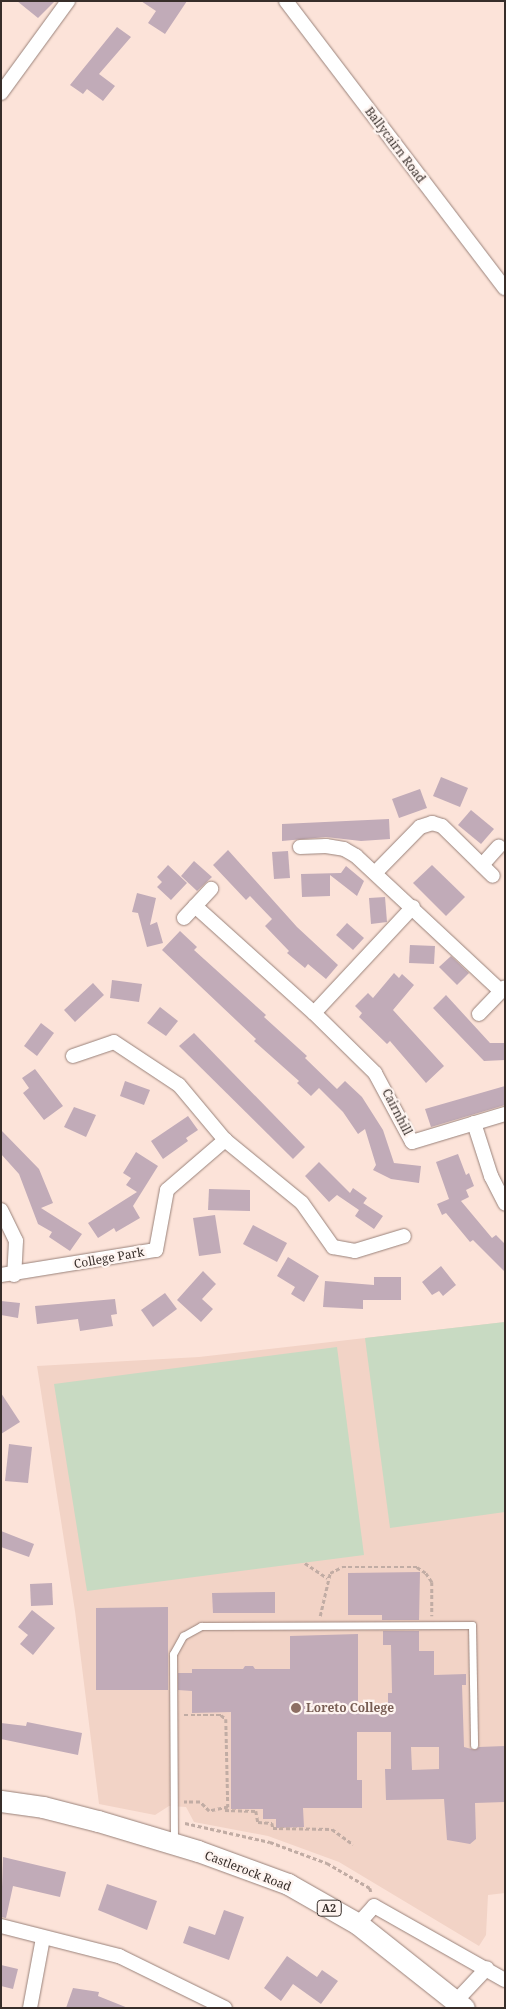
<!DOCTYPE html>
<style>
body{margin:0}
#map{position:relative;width:506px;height:2009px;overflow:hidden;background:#fce3d9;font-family:"Noto Serif",serif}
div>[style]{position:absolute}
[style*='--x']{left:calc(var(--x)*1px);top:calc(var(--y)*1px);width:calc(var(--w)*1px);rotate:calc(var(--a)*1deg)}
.built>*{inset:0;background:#f2d3c6}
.green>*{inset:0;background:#c8dac2}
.building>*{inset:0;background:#c1abb8}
.path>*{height:2.5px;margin-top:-1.25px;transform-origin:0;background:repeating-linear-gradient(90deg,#c1aca4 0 4px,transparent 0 6.5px)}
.roads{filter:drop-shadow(0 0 1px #99827a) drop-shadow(0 0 1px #99827a)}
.lane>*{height:7px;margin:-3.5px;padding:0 3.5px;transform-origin:3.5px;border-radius:3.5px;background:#fff}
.street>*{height:14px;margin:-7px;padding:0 7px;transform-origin:7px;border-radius:7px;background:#fff}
.primary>*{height:21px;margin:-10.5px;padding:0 10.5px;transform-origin:10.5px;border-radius:10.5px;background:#fff}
.dots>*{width:14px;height:14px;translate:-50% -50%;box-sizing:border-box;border:2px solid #fef4f0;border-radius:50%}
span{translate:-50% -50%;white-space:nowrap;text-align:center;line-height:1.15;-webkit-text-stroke:4.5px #fef4f0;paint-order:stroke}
.shield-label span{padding:1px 4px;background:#fef4f0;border:1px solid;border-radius:4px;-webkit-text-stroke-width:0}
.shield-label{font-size:11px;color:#372e2a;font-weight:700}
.street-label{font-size:12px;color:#372e2a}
.education-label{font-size:12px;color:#785e54;font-weight:700}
.left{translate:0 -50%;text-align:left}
.frame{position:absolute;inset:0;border:2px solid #372e2a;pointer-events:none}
</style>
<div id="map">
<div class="built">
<div style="clip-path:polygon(505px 1322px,505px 1893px,488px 1895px,486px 1935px,479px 1946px,339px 1862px,268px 1836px,194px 1822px,186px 1807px,169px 1806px,155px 1815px,99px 1804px,75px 1611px,37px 1366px,199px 1357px)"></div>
</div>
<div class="green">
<div style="clip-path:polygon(505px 1322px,505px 1512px,390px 1528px,365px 1338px)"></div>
<div style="clip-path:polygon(337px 1347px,364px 1555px,87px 1591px,54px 1384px)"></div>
</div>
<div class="building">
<div style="clip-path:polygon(17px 1px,55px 1px,38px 18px)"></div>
<div style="clip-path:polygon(141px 1px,187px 1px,165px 34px,148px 23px,156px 11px)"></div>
<div style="clip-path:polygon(117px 27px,131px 37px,99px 74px,115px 86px,103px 101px,87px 89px,83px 94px,70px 85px)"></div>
<div style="clip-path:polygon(441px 777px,468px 788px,460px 807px,433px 796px)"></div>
<div style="clip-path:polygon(420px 789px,427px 808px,399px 818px,392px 799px)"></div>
<div style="clip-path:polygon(471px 810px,494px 829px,481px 844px,458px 825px)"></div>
<div style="clip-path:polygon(389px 819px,390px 839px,361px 841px,326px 837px,282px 841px,282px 824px)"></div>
<div style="clip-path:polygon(228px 850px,297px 927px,338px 965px,326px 979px,308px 964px,305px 968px,287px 953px,289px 951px,265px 926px,272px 919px,250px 896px,246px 900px,213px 865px)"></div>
<div style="clip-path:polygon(288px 851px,290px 878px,274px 879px,272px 852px)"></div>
<div style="clip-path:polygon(194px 861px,212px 877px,197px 891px,181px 876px)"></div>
<div style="clip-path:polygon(168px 865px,187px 883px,171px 900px,157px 887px,162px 882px,157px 877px)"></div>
<div style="clip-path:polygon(432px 865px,465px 897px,446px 916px,413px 883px)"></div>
<div style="clip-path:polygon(346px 866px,364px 881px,357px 896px,330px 875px,330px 896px,302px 897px,301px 874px,341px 873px)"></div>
<div style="clip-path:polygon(137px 893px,156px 898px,150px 925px,157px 922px,163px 943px,147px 947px,138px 913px,132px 912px)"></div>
<div style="clip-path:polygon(385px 897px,387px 922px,371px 924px,369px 898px)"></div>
<div style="clip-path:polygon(347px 923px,364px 938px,353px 950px,336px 935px)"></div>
<div style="clip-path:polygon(180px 931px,197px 947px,194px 950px,266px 1015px,264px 1017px,307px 1056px,305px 1058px,337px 1089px,345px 1081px,362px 1097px,383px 1130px,394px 1163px,421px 1166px,419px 1183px,391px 1179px,373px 1170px,376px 1165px,365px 1129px,358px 1134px,343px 1112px,319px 1088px,311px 1096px,297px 1083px,299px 1081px,254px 1041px,256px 1039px,162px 950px)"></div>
<div style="clip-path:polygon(410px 945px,435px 946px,434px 964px,409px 963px)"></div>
<div style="clip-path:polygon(451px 956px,469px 973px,457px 985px,439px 967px)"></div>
<div style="clip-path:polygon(394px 973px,399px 978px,402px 974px,414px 985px,393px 1010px,444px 1066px,426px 1083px,390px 1041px,387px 1044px,359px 1017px,362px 1013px,355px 1006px,368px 993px,373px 998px)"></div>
<div style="clip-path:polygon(112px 980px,142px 984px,139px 1002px,110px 998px)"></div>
<div style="clip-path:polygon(93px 983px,104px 995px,75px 1022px,64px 1010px)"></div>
<div style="clip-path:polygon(446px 995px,490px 1043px,505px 1043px,505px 1060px,484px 1061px,433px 1008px)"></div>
<div style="clip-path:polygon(160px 1007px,178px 1021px,166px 1036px,147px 1023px)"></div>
<div style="clip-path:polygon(41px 1023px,54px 1033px,37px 1056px,24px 1046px)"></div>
<div style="clip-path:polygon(194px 1033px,305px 1147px,293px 1159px,179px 1046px)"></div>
<div style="clip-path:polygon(35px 1069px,63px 1106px,44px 1120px,23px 1093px,29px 1088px,22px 1078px)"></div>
<div style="clip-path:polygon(125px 1081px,150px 1090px,144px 1105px,120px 1096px)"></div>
<div style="clip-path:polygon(505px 1086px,505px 1105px,431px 1127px,425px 1109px)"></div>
<div style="clip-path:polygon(74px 1107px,96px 1115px,86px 1137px,64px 1127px)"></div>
<div style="clip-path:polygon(188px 1116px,198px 1130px,186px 1138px,188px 1141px,163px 1159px,151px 1141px)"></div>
<div style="clip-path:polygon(1px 1130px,39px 1169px,53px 1203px,41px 1208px,82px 1234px,70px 1251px,49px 1237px,52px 1232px,38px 1224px,19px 1174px,1px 1154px)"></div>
<div style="clip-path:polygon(136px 1152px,158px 1166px,133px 1206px,140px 1218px,116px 1232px,114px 1228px,98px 1238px,88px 1223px,137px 1192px,126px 1185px,131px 1178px,123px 1173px)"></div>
<div style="clip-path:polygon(458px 1154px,466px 1175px,469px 1173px,474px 1186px,466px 1190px,469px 1197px,461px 1201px,492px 1238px,496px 1235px,505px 1244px,505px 1272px,473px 1240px,470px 1242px,446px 1213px,442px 1215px,437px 1204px,449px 1199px,436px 1162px)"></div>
<div style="clip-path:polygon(319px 1162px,350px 1193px,353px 1188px,367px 1198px,362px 1205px,363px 1203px,383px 1216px,374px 1229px,355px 1216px,359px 1210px,337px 1195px,329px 1202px,305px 1176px)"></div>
<div style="clip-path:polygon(209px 1189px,250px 1190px,250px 1211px,208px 1210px)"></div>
<div style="clip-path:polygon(215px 1215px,221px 1253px,199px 1256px,193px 1218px)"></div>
<div style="clip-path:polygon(253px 1225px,287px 1243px,277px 1262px,243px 1244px)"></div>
<div style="clip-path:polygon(288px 1257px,319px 1276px,304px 1302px,291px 1294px,295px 1287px,277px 1276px)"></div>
<div style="clip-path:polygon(441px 1266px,456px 1285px,443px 1296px,439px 1291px,432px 1295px,422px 1282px)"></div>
<div style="clip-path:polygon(203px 1271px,216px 1284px,202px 1299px,213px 1309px,201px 1322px,177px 1300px)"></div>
<div style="clip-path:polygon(374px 1277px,401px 1277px,401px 1300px,363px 1300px,363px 1309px,323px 1307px,325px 1281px,374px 1285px)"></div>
<div style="clip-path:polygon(165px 1293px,177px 1309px,153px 1327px,141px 1310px)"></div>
<div style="clip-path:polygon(115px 1299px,117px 1314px,111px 1315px,113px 1326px,80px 1331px,78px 1319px,37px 1324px,35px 1306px)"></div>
<div style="clip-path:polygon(1px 1301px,20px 1303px,18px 1318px,1px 1315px)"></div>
<div style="clip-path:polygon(1px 1393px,20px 1422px,1px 1434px)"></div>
<div style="clip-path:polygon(9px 1444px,32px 1447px,28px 1483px,5px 1481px)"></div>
<div style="clip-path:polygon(1px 1531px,34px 1544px,29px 1557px,1px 1547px)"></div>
<div style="clip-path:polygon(420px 1572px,419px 1620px,382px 1620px,382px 1615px,348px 1615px,348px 1573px)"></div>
<div style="clip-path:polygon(52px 1583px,53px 1605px,31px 1606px,30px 1584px)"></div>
<div style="clip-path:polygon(275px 1592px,275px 1613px,213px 1613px,212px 1593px)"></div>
<div style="clip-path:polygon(168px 1607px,168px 1690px,96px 1690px,96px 1608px)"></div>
<div style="clip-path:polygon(32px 1610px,55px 1628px,33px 1655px,20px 1644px,28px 1635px,18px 1627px)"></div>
<div style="clip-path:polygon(evenodd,383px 1631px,419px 1631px,419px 1651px,434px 1651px,434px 1675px,466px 1674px,466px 1685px,462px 1685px,464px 1747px,475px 1750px,479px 1747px,505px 1746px,505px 1802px,475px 1803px,476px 1839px,470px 1844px,447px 1840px,444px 1799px,386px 1800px,385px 1769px,391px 1769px,391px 1732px,357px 1732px,357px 1780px,362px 1780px,362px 1808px,303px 1808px,304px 1827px,276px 1828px,276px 1819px,263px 1819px,263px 1809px,231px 1809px,231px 1712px,192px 1713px,192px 1691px,178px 1690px,178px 1673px,192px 1673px,192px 1669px,243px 1669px,245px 1666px,253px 1666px,255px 1669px,290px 1669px,290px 1636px,358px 1634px,358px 1708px,388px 1708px,388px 1693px,392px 1693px,391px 1645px,383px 1645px,383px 1631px,411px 1747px,439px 1747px,439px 1769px,412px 1770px,411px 1747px)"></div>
<div style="clip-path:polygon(27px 1722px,82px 1733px,78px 1755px,1px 1739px,1px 1723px,26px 1726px)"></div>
<div style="clip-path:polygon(3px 1857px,66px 1872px,60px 1897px,13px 1886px,6px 1918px,1px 1917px)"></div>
<div style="clip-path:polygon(107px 1884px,157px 1901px,147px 1930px,98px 1910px)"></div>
<div style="clip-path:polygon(224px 1910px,244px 1917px,229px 1960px,183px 1943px,189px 1926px,215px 1935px)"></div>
<div style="clip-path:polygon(287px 1956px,317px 1977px,322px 1970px,338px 1981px,321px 2004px,293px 1984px,281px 2001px,264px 1988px)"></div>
<div style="clip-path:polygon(1px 1965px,18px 1969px,13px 1989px,1px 1986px)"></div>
<div style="clip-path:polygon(73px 1988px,99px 1992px,98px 1996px,128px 2008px,66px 2008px)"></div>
</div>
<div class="path">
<div style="--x:305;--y:1563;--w:27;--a:34"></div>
<div style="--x:320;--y:1616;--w:44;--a:-76.9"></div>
<div style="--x:330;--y:1573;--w:13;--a:-27"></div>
<div style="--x:342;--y:1567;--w:75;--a:0"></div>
<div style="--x:417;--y:1567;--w:11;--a:34"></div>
<div style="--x:426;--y:1573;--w:11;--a:56"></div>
<div style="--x:432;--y:1582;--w:34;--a:90"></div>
<div style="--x:184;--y:1715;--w:37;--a:0"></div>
<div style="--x:221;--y:1715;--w:6;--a:39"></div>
<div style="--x:226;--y:1719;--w:88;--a:88.7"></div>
<div style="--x:228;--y:1807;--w:19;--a:168"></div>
<div style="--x:209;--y:1811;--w:13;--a:-135"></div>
<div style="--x:200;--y:1802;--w:16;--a:180"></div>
<div style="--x:225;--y:1810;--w:31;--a:2"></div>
<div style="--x:256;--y:1811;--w:11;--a:80"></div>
<div style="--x:258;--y:1822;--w:14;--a:4"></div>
<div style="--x:272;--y:1823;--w:5;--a:79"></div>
<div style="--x:273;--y:1828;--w:59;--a:1"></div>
<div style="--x:332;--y:1829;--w:26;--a:36"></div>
<div style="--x:185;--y:1823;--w:87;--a:12.6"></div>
<div style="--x:270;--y:1842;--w:61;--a:20.2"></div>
<div style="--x:327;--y:1863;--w:50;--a:30.2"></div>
<div style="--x:370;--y:1888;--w:4;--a:76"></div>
</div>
<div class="roads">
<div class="lane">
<div style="--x:174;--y:1841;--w:187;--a:-90.3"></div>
<div style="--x:173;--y:1654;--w:21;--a:-61"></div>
<div style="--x:183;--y:1636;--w:21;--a:-29"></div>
<div style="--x:201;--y:1626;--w:271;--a:-0.2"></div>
<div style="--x:472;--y:1625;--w:120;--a:89"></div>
</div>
<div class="street">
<div style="--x:286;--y:1;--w:361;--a:52.7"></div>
<div style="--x:1;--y:93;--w:114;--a:-53.9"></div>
<div style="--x:300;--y:847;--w:26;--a:-2"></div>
<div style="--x:326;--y:846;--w:18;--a:9"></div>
<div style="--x:344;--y:849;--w:14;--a:30"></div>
<div style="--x:356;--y:856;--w:198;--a:43"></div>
<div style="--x:482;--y:865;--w:25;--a:-48"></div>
<div style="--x:376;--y:872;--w:63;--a:-45.6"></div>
<div style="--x:420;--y:827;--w:13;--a:-18"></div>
<div style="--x:432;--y:823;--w:10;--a:17"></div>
<div style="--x:442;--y:826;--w:71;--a:44.4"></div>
<div style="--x:195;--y:906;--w:160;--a:42"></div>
<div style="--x:314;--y:1013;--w:86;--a:44.5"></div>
<div style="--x:375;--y:1073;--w:78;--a:61.8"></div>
<div style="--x:412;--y:1142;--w:97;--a:-16.8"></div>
<div style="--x:184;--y:918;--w:40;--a:-47"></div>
<div style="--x:314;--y:1013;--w:145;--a:-47"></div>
<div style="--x:479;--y:1014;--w:37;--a:-46"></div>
<div style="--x:73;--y:1056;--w:43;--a:-18.9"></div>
<div style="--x:114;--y:1042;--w:78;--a:33.5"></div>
<div style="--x:179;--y:1085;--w:72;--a:50.1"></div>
<div style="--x:474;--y:1123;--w:56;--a:72.2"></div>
<div style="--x:491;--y:1176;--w:31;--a:63"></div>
<div style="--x:1;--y:1210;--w:34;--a:64"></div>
<div style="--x:16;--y:1241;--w:34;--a:93"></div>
<div style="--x:1;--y:1275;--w:157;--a:-9.2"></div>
<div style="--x:156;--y:1250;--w:61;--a:-79.6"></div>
<div style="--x:167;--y:1190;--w:77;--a:-40.8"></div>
<div style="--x:225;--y:1140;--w:99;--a:39.3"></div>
<div style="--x:302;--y:1203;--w:54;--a:54.8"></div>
<div style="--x:333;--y:1247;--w:22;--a:10"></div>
<div style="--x:355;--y:1251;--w:51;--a:-17"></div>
<div style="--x:358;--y:1924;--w:24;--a:-48"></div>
<div style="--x:374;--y:1906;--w:150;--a:29.5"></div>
<div style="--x:1;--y:1926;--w:122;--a:14.3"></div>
<div style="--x:119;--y:1956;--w:118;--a:26.1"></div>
<div style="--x:456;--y:2001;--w:45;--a:-46.8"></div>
<div style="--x:30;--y:2008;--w:71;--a:-79.5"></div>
</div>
<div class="primary">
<div style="--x:1;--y:1801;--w:42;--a:8.1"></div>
<div style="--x:43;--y:1807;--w:57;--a:14.3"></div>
<div style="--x:98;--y:1821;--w:104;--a:16.7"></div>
<div style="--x:198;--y:1851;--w:96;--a:20.1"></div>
<div style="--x:288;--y:1884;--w:81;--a:29.7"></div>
<div style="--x:358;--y:1924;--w:135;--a:38.4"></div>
</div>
</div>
<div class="dots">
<div style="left:296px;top:1708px;background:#8d6e63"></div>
</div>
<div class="shield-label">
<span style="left:329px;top:1908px">A2</span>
</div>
<div class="street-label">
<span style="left:395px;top:145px;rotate:53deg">Ballycairn Road</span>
<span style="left:397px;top:1112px;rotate:63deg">Cairnhill</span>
<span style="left:109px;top:1258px;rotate:-10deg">College Park</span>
<span style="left:248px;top:1871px;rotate:21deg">Castlerock Road</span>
</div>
<div class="education-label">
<span class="left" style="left:306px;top:1708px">Loreto College</span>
</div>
<div class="frame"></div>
</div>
